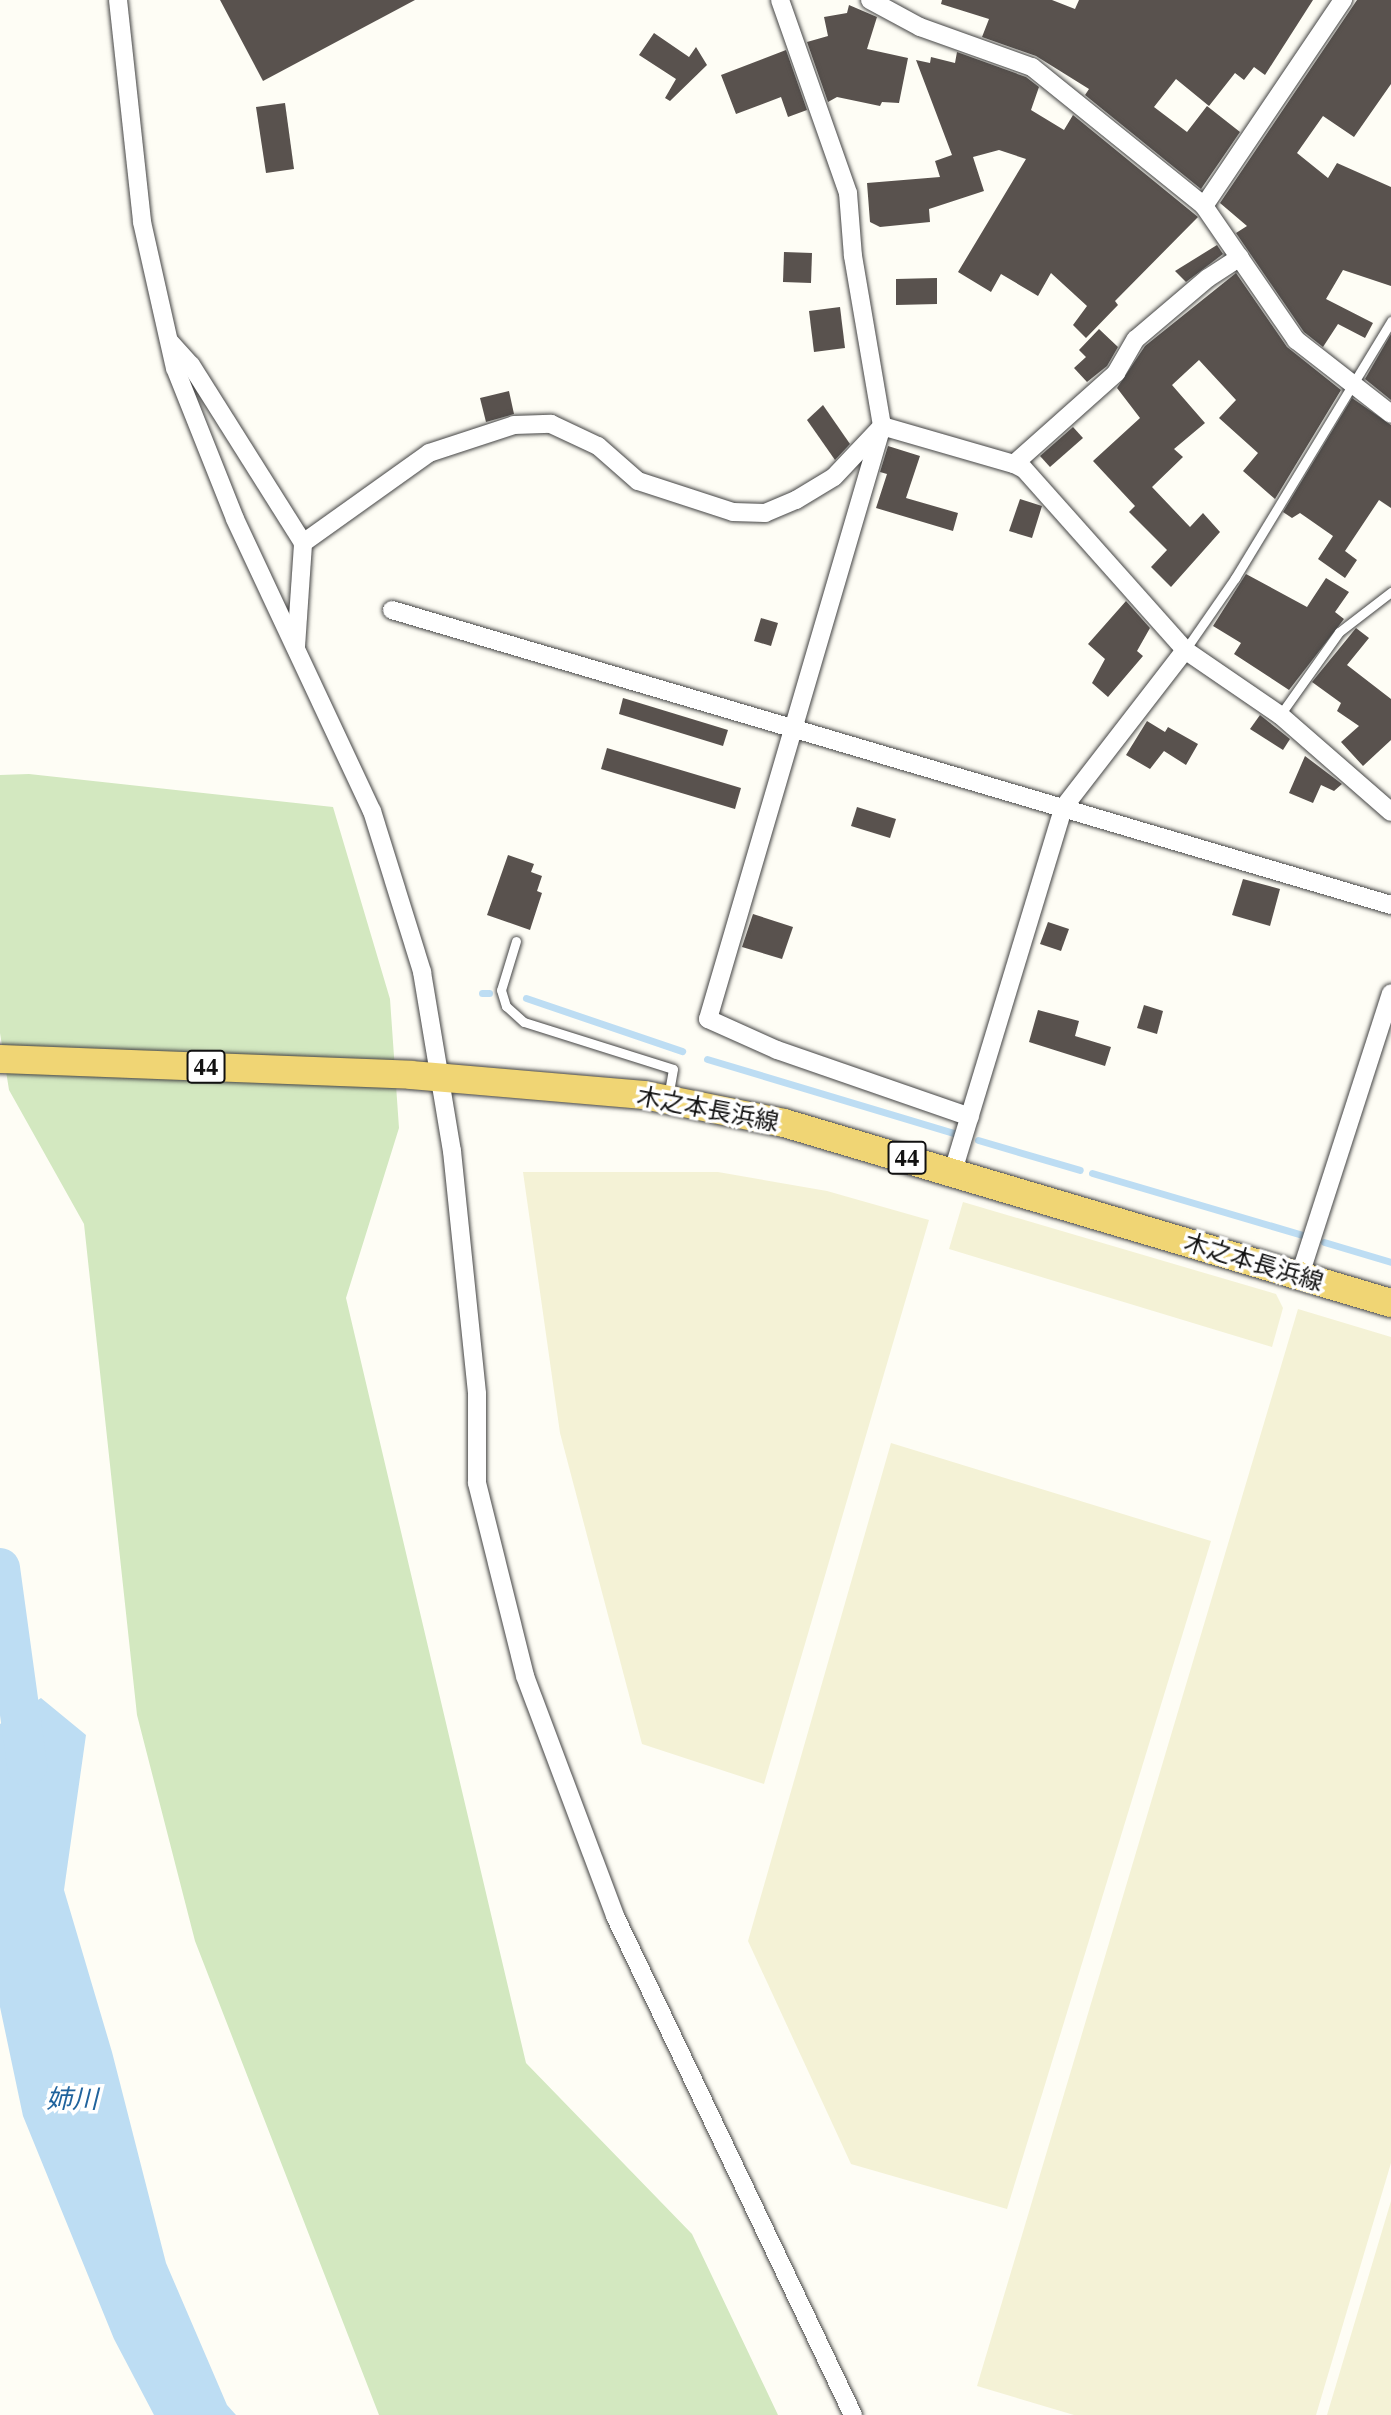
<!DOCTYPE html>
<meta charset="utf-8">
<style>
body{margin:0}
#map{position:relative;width:1391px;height:2415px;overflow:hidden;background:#fefdf5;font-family:"Source Serif 4","Noto Sans JP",serif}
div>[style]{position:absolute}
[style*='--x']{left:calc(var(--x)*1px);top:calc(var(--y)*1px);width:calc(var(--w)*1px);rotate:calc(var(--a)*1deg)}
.farmland>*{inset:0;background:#f4f2d6}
.green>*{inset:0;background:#d3e8c0}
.water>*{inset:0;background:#bdddf3}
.stream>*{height:7px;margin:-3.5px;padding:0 3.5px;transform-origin:3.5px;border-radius:3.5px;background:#bdddf3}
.river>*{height:40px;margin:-20px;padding:0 20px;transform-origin:20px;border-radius:20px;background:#bdddf3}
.building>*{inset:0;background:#59524e}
.roads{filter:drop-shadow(0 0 2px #444) drop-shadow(0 0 2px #444)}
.lane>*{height:9px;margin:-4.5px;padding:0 4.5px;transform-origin:4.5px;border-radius:4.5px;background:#fff}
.street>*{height:18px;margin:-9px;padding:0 9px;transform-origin:9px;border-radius:9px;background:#fff}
.primary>*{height:28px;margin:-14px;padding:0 14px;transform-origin:14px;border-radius:14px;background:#f0d574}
span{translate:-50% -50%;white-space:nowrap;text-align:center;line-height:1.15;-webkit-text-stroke:7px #fff;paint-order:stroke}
.shield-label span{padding:2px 5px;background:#fff;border:2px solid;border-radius:5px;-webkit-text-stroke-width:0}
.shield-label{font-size:23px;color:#111;font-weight:700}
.street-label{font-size:24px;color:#111}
.water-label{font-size:26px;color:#20639d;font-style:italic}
</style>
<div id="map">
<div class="farmland">
<div style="clip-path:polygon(523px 1172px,718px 1172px,827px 1191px,929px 1220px,764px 1784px,642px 1744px,560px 1433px)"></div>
<div style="clip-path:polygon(963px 1202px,1276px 1294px,1283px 1308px,1272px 1347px,949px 1249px)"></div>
<div style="clip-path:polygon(1298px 1309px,1391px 1337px,1391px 2163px,1316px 2415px,1074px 2415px,977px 2386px)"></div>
<div style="clip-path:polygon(891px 1443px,1211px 1541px,1007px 2209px,851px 2164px,748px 1941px)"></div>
<div style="clip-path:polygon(1391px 2201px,1391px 2415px,1327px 2415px)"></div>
</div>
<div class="green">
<div style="clip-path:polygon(29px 774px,333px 807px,390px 999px,399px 1128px,346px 1298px,526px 2063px,692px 2234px,778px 2415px,379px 2415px,195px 1941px,137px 1715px,84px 1224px,9px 1090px,0 1033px,0 775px)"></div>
</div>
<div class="water">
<div style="clip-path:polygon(41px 1698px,86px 1735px,64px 1890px,112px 2052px,166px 2263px,227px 2405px,236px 2415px,154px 2415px,114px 2339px,23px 2116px,0 2007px,0 1724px)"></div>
</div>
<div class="stream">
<div style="--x:482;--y:993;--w:7;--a:0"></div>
<div style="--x:526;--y:998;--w:165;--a:18.8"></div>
<div style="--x:707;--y:1059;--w:257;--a:16.7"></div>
<div style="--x:978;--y:1140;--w:106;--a:16.4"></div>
<div style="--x:1092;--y:1173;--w:219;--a:16.4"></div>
<div style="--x:1324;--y:1242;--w:70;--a:16.6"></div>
</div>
<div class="river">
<div style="--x:0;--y:1568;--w:200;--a:82.2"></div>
</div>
<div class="building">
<div style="clip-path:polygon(220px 0,415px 0,263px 81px)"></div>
<div style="clip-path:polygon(942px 0,1052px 0,1075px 9px,1079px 0,1313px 0,1265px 75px,1254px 67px,1244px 80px,1235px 73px,1209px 106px,1176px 79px,1154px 107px,1187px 132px,1207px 106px,1240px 132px,1201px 189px,1085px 95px,1089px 89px,1036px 56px,982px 37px,989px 19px,941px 4px)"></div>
<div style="clip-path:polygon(1357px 0,1391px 0,1391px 84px,1354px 137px,1323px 116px,1297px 153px,1328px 178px,1337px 163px,1391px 187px,1391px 286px,1343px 270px,1326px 299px,1373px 323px,1365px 338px,1338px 324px,1323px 347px,1304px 332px,1236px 233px,1247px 226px,1220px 203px)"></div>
<div style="clip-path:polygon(849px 5px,877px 17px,867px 49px,908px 58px,899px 103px,882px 102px,880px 106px,837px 97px,828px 102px,807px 42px,828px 36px,824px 17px,847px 13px)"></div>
<div style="clip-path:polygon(654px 33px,689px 57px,696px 47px,707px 65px,670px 101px,665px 98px,676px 79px,639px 55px)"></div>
<div style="clip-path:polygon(786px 50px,807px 110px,788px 117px,781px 97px,736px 114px,721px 75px)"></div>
<div style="clip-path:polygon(957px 52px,1026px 77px,1039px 87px,1031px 110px,1064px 130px,1073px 115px,1198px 217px,1115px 301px,1118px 305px,1086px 338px,1073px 325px,1087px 306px,1051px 273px,1038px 296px,1001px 274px,991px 292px,958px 272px,1026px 159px,999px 150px,973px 157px,984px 191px,929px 209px,930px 222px,880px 227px,870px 222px,867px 183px,940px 177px,935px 161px,952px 155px,916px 60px,930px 63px,931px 57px,955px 63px)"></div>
<div style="clip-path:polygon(285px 103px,294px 169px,266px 173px,256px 107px)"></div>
<div style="clip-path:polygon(1217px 245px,1223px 254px,1186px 282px,1175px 271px)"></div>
<div style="clip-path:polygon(784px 252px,812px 253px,811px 283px,783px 282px)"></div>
<div style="clip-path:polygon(1236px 273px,1287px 347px,1341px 390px,1275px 499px,1243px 471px,1258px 453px,1219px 418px,1236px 400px,1199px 360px,1172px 385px,1205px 423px,1174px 449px,1183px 457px,1152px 487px,1190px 527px,1203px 513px,1220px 532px,1171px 587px,1151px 567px,1167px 550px,1129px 512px,1135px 506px,1093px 461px,1140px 418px,1117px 388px,1145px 346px)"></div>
<div style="clip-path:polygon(937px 278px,937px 304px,896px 305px,896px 279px)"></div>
<div style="clip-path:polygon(840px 307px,845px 348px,814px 352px,809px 311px)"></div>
<div style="clip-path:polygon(1099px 329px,1118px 347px,1107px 366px,1087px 382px,1074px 368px,1086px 357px,1079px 350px)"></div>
<div style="clip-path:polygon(1391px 334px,1391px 400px,1365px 379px)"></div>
<div style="clip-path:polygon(509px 391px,514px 414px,486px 422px,480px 398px)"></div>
<div style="clip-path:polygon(1352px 398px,1391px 425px,1391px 508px,1379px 500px,1345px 551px,1357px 560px,1345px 578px,1318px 559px,1333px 536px,1300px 513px,1292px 518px,1283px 512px)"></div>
<div style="clip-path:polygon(823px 405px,850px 444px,835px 460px,807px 420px)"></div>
<div style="clip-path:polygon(1073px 427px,1083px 438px,1050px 467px,1040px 456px)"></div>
<div style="clip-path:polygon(888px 446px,920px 456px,906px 498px,958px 513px,953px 531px,876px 508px,887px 474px,880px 472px)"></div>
<div style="clip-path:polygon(1020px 499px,1042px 506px,1032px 538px,1009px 531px)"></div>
<div style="clip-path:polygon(1246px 574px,1307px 607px,1326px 578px,1349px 592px,1335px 612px,1344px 619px,1289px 690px,1234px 654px,1241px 643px,1213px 626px)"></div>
<div style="clip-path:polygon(1126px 601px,1150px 628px,1137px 651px,1143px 656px,1108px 697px,1092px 683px,1105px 659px,1088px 644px)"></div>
<div style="clip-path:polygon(761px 618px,778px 623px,771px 646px,754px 641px)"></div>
<div style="clip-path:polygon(1356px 628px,1369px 638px,1347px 665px,1391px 699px,1391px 740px,1363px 766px,1341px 742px,1359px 726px,1337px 711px,1341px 703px,1312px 682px)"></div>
<div style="clip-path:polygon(623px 698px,728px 730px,723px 746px,619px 714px)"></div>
<div style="clip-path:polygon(1260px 715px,1290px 739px,1283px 750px,1250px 729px)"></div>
<div style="clip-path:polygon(1147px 721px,1165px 732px,1168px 727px,1198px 744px,1186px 765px,1164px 751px,1150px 769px,1126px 755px)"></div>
<div style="clip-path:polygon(607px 748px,741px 788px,735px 809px,601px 769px)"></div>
<div style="clip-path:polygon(1305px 756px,1342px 784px,1334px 791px,1321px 785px,1313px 803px,1289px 793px)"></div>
<div style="clip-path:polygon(857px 807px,896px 819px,890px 838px,851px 826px)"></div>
<div style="clip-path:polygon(508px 855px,534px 864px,531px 872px,542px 876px,537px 891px,542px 893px,530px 930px,487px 915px)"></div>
<div style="clip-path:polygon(1243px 879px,1280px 889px,1270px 926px,1232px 915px)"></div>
<div style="clip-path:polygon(753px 914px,793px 927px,782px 959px,742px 947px)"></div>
<div style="clip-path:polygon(1048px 922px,1069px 929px,1061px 951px,1040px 944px)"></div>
<div style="clip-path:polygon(1144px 1005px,1163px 1011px,1157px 1034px,1137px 1028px)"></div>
<div style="clip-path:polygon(1038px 1010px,1079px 1021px,1075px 1036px,1111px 1047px,1105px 1066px,1029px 1042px)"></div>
</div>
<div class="roads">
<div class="lane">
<div style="--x:1185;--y:650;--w:88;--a:-55.2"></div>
<div style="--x:1235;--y:578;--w:301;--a:-58.7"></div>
<div style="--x:1280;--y:715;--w:102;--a:-54.6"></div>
<div style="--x:1339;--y:632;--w:66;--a:-37.6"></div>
<div style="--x:516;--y:941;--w:51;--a:107"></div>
<div style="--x:501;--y:990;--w:17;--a:73"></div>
<div style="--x:506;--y:1006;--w:24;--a:42"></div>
<div style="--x:524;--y:1022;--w:156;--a:17.5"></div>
<div style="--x:673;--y:1069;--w:29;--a:100"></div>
</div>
<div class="street">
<div style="--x:118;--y:0;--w:223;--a:83.8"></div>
<div style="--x:142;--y:222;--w:150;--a:77.3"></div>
<div style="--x:175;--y:368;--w:162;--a:68.3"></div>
<div style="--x:235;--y:519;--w:323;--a:64.9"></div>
<div style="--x:372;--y:811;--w:169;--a:72.7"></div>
<div style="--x:422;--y:972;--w:181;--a:80.5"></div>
<div style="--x:452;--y:1151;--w:244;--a:84.1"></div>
<div style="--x:477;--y:1394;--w:89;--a:90"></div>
<div style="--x:477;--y:1483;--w:199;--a:76"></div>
<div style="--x:525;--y:1676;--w:256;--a:69.4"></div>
<div style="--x:615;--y:1916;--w:553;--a:64.5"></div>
<div style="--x:780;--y:0;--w:205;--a:70.6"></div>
<div style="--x:848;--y:193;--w:63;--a:85.5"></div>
<div style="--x:853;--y:256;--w:172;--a:80.3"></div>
<div style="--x:882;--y:426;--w:618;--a:106.35"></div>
<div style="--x:708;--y:1019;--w:76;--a:24.2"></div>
<div style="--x:777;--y:1050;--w:204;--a:19.1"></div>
<div style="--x:870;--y:0;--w:57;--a:28.4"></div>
<div style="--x:920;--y:27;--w:119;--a:19.7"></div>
<div style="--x:1032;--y:67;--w:221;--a:38.9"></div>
<div style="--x:1204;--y:206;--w:249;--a:-56"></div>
<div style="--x:1204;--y:206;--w:163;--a:55.5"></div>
<div style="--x:1296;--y:340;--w:120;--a:37.9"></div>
<div style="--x:170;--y:342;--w:31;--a:48"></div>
<div style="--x:191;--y:365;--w:210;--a:57.8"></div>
<div style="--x:1014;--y:464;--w:137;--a:-41.7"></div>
<div style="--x:1116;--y:373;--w:39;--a:-60"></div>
<div style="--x:1136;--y:339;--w:94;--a:-40.3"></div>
<div style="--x:1208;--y:278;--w:38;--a:-33"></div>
<div style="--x:392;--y:610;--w:1042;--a:16.45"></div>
<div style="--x:296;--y:647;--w:104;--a:-86.1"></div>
<div style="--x:303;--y:543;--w:155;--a:-35.5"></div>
<div style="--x:429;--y:453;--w:89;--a:-18.2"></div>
<div style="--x:514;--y:425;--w:37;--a:-2"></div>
<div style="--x:551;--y:424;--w:52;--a:25.1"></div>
<div style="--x:598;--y:446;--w:53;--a:41.2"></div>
<div style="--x:638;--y:481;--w:100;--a:18.1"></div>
<div style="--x:733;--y:512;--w:32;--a:2"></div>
<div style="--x:765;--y:513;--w:34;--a:-23"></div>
<div style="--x:796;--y:500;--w:44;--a:-31.2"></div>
<div style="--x:834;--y:477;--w:70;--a:-46.7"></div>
<div style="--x:882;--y:426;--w:137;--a:16.1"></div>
<div style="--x:1014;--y:464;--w:11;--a:27"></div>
<div style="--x:1024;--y:469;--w:242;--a:48.3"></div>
<div style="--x:953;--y:1171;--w:379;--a:-73.1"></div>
<div style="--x:1063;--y:808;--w:200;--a:-52.3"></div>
<div style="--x:1185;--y:650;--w:115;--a:34.4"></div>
<div style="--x:1280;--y:715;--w:147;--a:41.1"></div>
<div style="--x:1300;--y:1275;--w:296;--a:-72.1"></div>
</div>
<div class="primary">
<div style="--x:0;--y:1059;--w:411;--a:2.2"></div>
<div style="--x:411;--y:1075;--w:234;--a:4.9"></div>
<div style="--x:644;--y:1095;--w:143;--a:11.3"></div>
<div style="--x:784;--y:1123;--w:633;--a:16.52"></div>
</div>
</div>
<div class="shield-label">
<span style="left:206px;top:1067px">44</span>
<span style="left:907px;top:1158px">44</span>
</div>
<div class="street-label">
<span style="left:708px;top:1109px;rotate:11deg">木之本長浜線</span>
<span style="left:1254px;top:1262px;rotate:17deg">木之本長浜線</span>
</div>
<div class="water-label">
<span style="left:72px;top:2100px">姉川</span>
</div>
</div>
